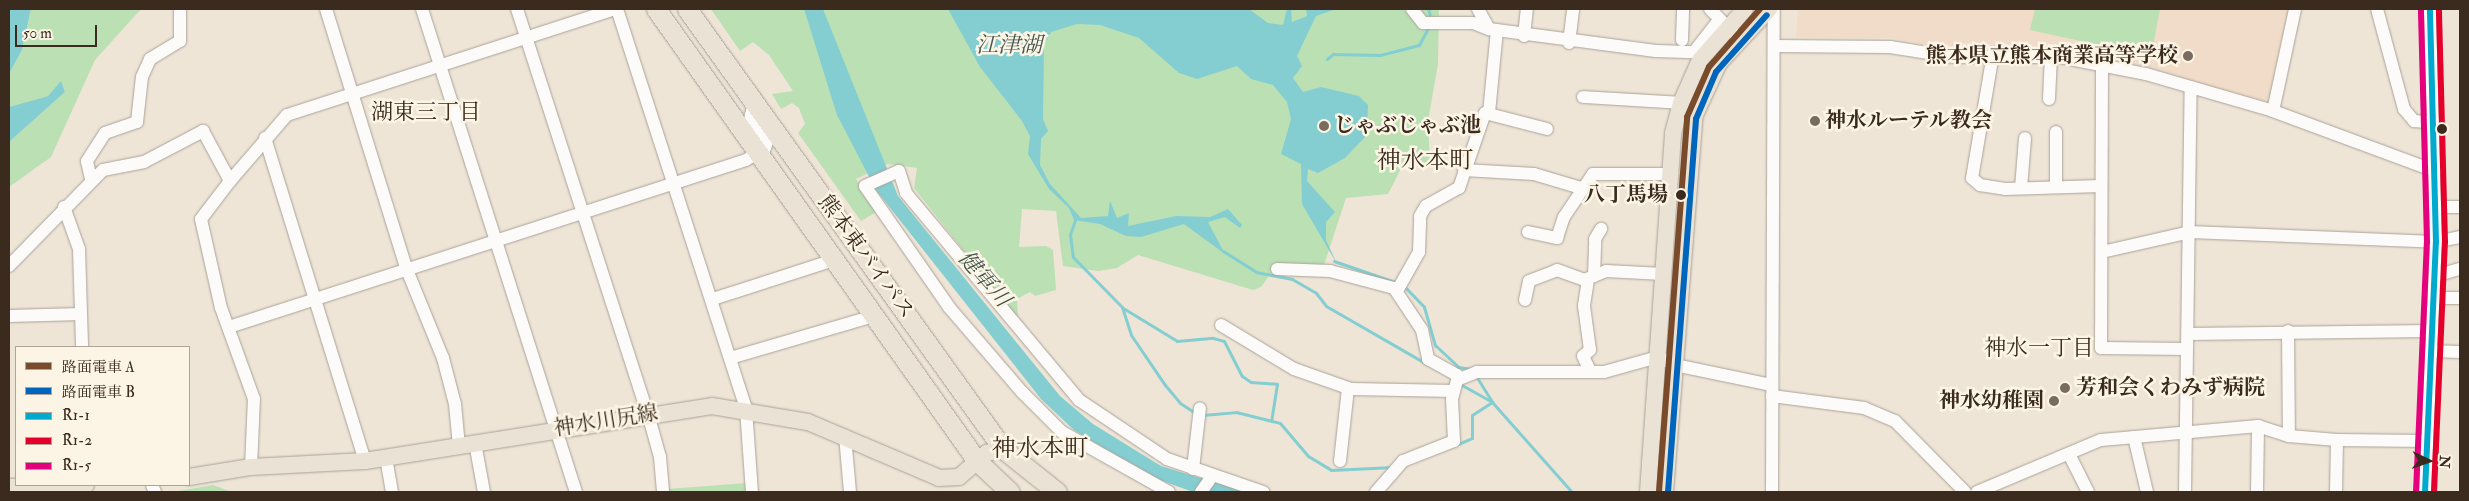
<!DOCTYPE html>
<meta charset="utf-8">
<style>
body{margin:0}
#map{position:relative;width:2469px;height:501px;overflow:hidden;background:#eee5d7;font-family:"IM FELL Double Pica","Noto Serif JP",serif}
div>[style]{position:absolute}
[style*='--x']{left:calc(var(--x)*1px);top:calc(var(--y)*1px);width:calc(var(--w)*1px);rotate:calc(var(--a)*1deg)}
.built>*{inset:0;background:#f0dcc9}
.green>*{inset:0;background:#bbe0b4}
.water>*{inset:0;background:#84ced1}
.stream>*{height:3px;margin:-1.5px;padding:0 1.5px;transform-origin:1.5px;border-radius:1.5px;background:#84ced1}
.roads{filter:drop-shadow(0 0 1px #aaa299) drop-shadow(0 0 1px #aaa299)}
.minor>*{height:12px;margin:-6px;padding:0 6px;transform-origin:6px;border-radius:6px;background:#fcfbf9}
.major>*{height:16px;margin:-8px;padding:0 8px;transform-origin:8px;border-radius:8px;background:#ebe2d6}
.highway>*{height:19px;margin:-9.5px;padding:0 9.5px;transform-origin:9.5px;border-radius:9.5px;background:#ebe2d6}
.bus-1>*{height:6px;margin:-3px;padding:0 3px;transform-origin:3px;border-radius:3px;background:#00a9ce}
.bus-2>*{height:6px;margin:-3px;padding:0 3px;transform-origin:3px;border-radius:3px;background:#e4002b}
.bus-3>*{height:6px;margin:-3px;padding:0 3px;transform-origin:3px;border-radius:3px;background:#e5007d}
.tram-1>*{height:6px;margin:-3px;padding:0 3px;transform-origin:3px;border-radius:3px;background:#7a4b2a}
.tram-2>*{height:6px;margin:-3px;padding:0 3px;transform-origin:3px;border-radius:3px;background:#0065bd}
.dots>*{width:14px;height:14px;translate:-50% -50%;box-sizing:border-box;border:2px solid #fcf5e5;border-radius:50%}
span{translate:-50% -50%;white-space:nowrap;text-align:center;line-height:1.15;-webkit-text-stroke:5px #fcf5e5;paint-order:stroke}
.poi-label{font-size:21px;color:#3b2a1e;font-weight:700}
.right{translate:-100% -50%;text-align:right}
.left{translate:0 -50%;text-align:left}
.stop-label{font-size:21px;color:#3b2a1e;font-weight:700}
.street-label{font-size:21px;color:#3b2a1e}
.water-label{font-size:22px;color:#435853;font-style:italic}
.neighbourhood-label{font-size:22px;color:#3b2a1e}
.quarter-label{font-size:24px;color:#3b2a1e}
.frame{position:absolute;inset:0;border:10px solid #3b2a1e;pointer-events:none}
.legend{position:absolute;left:15px;top:346px;width:175px;height:140px;box-sizing:border-box;background:#fcf5e5;border:1px solid #afa495;margin:0;padding:6px 9px;list-style:none;font-size:15px;color:#3b2a1e}
.legend li{display:flex;align-items:center;gap:10px;height:25px}
.legend b{width:25px;border:1px solid #afa495}
.north{position:absolute;left:2404px;top:436px;width:50px;height:50px;-webkit-text-stroke:4px #fcf5e5;paint-order:stroke;rotate:93deg;font-size:14px;font-weight:700;line-height:20px;text-align:center;color:#3b2a1e}
.north::after{content:'';display:block;margin:auto;width:18px;height:22px;background:#3b2a1e;clip-path:polygon(50% 0,100% 100%,50% 72%,0 100%)}
.scale{position:absolute;left:15px;top:25px;width:82px;height:22px;box-sizing:border-box;border:2px solid #3b2a1e;border-top:0;padding-left:6px;font-size:15px;line-height:18px;white-space:nowrap;color:#3b2a1e;-webkit-text-stroke:4px #fcf5e5;paint-order:stroke}
</style>
<div id="map">
<div class="built">
<div style="clip-path:polygon(1798px 9px,2292px 9px,2270px 100px,2264px 104px,2151px 68px,2062px 48px,1946px 48px,1890px 38px,1796px 37px)"></div>
</div>
<div class="green">
<div style="clip-path:polygon(31px 9px,141px 9px,95px 60px,51px 157px,9px 187px,9px 142px,65px 92px,61px 82px,48px 96px,9px 107px,9px 74px,22px 50px)"></div>
<div style="clip-path:polygon(711px 9px,1439px 9px,1438px 64px,1428px 121px,1430px 164px,1405px 161px,1388px 194px,1346px 198px,1324px 265px,1272px 272px,1261px 287px,1253px 290px,1138px 255px,1117px 268px,1098px 271px,1063px 266px,1056px 211px,1022px 209px,1019px 247px,1046px 246px,1053px 250px,1056px 290px,1035px 296px,1030px 292px,1017px 299px,1018px 319px,914px 188px,917px 168px,888px 164px,856px 179px,878px 211px,861px 221px,798px 133px,805px 124px,799px 108px,792px 103px,781px 109px,772px 94px,793px 91px,769px 55px,753px 42px,740px 51px)"></div>
<div style="clip-path:polygon(2035px 9px,2160px 9px,2151px 56px,2030px 30px)"></div>
<div style="clip-path:polygon(748px 483px,749px 492px,667px 492px,667px 489px)"></div>
<div style="clip-path:polygon(213px 485px,232px 492px,172px 492px)"></div>
</div>
<div class="water">
<div style="clip-path:polygon(9px 9px,31px 9px,22px 50px,9px 74px)"></div>
<div style="clip-path:polygon(804px 9px,823px 9px,898px 196px,1060px 396px,1093px 424px,1161px 466px,1246px 492px,1193px 492px,1149px 476px,1074px 430px,1041px 399px,876px 190px,837px 115px)"></div>
<div style="clip-path:polygon(948px 9px,1249px 9px,1268px 23px,1283px 25px,1287px 9px,1291px 9px,1292px 22px,1307px 16px,1306px 9px,1336px 9px,1316px 16px,1297px 56px,1302px 66px,1293px 78px,1303px 92px,1321px 87px,1359px 96px,1368px 105px,1367px 135px,1345px 158px,1318px 173px,1308px 169px,1307px 181px,1335px 212px,1326px 222px,1326px 240px,1337px 264px,1302px 204px,1301px 164px,1281px 154px,1291px 119px,1287px 102px,1273px 85px,1251px 79px,1237px 66px,1197px 79px,1179px 73px,1139px 38px,1100px 25px,1077px 24px,1051px 32px,1044px 44px,1043px 119px,1048px 131px,1041px 139px,1040px 165px,1050px 184px,1081px 218px,1108px 216px,1110px 201px,1117px 218px,1129px 213px,1128px 226px,1176px 216px,1210px 217px,1228px 209px,1242px 225px,1240px 228px,1225px 217px,1208px 222px,1225px 254px,1184px 224px,1141px 237px,1126px 236px,1100px 224px,1074px 220px,1069px 208px,1049px 189px,1028px 154px,1030px 136px,1022px 121px,980px 67px)"></div>
<div style="clip-path:polygon(61px 81px,65px 92px,9px 142px,9px 107px,48px 96px)"></div>
</div>
<div class="stream">
<div style="--x:1428;--y:9;--w:6;--a:72"></div>
<div style="--x:1327;--y:59;--w:8;--a:-40"></div>
<div style="--x:1333;--y:54;--w:47;--a:1.2"></div>
<div style="--x:1380;--y:55;--w:40;--a:-14.4"></div>
<div style="--x:1419;--y:45;--w:19;--a:-62"></div>
<div style="--x:1076;--y:217;--w:18;--a:109"></div>
<div style="--x:1070;--y:234;--w:23;--a:83"></div>
<div style="--x:1073;--y:257;--w:70;--a:45.6"></div>
<div style="--x:1122;--y:307;--w:29;--a:72"></div>
<div style="--x:1131;--y:335;--w:60;--a:55.8"></div>
<div style="--x:1165;--y:385;--w:23;--a:50"></div>
<div style="--x:1180;--y:403;--w:20;--a:33"></div>
<div style="--x:1223;--y:251;--w:39;--a:32"></div>
<div style="--x:1256;--y:272;--w:37;--a:11"></div>
<div style="--x:1292;--y:279;--w:28;--a:30"></div>
<div style="--x:1316;--y:293;--w:16;--a:52"></div>
<div style="--x:1326;--y:306;--w:114;--a:29.9"></div>
<div style="--x:1334;--y:261;--w:68;--a:19"></div>
<div style="--x:1404;--y:286;--w:29;--a:46"></div>
<div style="--x:1424;--y:307;--w:40;--a:74"></div>
<div style="--x:1435;--y:345;--w:33;--a:43"></div>
<div style="--x:1459;--y:367;--w:12;--a:9"></div>
<div style="--x:1123;--y:308;--w:63;--a:31.4"></div>
<div style="--x:1177;--y:341;--w:36;--a:-5"></div>
<div style="--x:1213;--y:338;--w:11;--a:15"></div>
<div style="--x:1224;--y:341;--w:39;--a:63"></div>
<div style="--x:1242;--y:376;--w:11;--a:34"></div>
<div style="--x:1251;--y:382;--w:26;--a:4"></div>
<div style="--x:1277;--y:384;--w:37;--a:99"></div>
<div style="--x:1476;--y:376;--w:31;--a:58"></div>
<div style="--x:1492;--y:402;--w:119;--a:48.4"></div>
<div style="--x:1460;--y:384;--w:37;--a:29"></div>
<div style="--x:1203;--y:415;--w:33;--a:-5"></div>
<div style="--x:1236;--y:412;--w:45;--a:14"></div>
<div style="--x:1280;--y:423;--w:43;--a:49.7"></div>
<div style="--x:1308;--y:456;--w:27;--a:31"></div>
<div style="--x:1331;--y:470;--w:62;--a:-2.8"></div>
<div style="--x:1458;--y:444;--w:15;--a:-23"></div>
<div style="--x:1472;--y:438;--w:23;--a:-90"></div>
<div style="--x:1472;--y:415;--w:24;--a:-33"></div>
</div>
<div class="roads">
<div class="minor">
<div style="--x:326;--y:9;--w:273;--a:72.8"></div>
<div style="--x:407;--y:270;--w:95;--a:67.8"></div>
<div style="--x:443;--y:358;--w:48;--a:75.4"></div>
<div style="--x:455;--y:404;--w:42;--a:84.6"></div>
<div style="--x:422;--y:9;--w:507;--a:72.32"></div>
<div style="--x:517;--y:9;--w:426;--a:72.1"></div>
<div style="--x:648;--y:414;--w:45;--a:74.4"></div>
<div style="--x:660;--y:457;--w:35;--a:85"></div>
<div style="--x:617;--y:9;--w:420;--a:72.1"></div>
<div style="--x:746;--y:409;--w:83;--a:85.9"></div>
<div style="--x:1412;--y:9;--w:18;--a:52"></div>
<div style="--x:1423;--y:23;--w:50;--a:0"></div>
<div style="--x:1473;--y:23;--w:17;--a:21"></div>
<div style="--x:1478;--y:9;--w:23;--a:61"></div>
<div style="--x:1489;--y:29;--w:168;--a:7.5"></div>
<div style="--x:1656;--y:51;--w:38;--a:2"></div>
<div style="--x:1694;--y:52;--w:41;--a:-52"></div>
<div style="--x:1710;--y:9;--w:43;--a:45.9"></div>
<div style="--x:2377;--y:9;--w:104;--a:74.9"></div>
<div style="--x:2404;--y:109;--w:16;--a:50"></div>
<div style="--x:2414;--y:121;--w:21;--a:5"></div>
<div style="--x:1524;--y:36;--w:27;--a:-84"></div>
<div style="--x:1682;--y:40;--w:31;--a:-88"></div>
<div style="--x:1569;--y:43;--w:34;--a:-83"></div>
<div style="--x:1774;--y:46;--w:116;--a:0.5"></div>
<div style="--x:1890;--y:47;--w:65;--a:8.9"></div>
<div style="--x:1954;--y:57;--w:106;--a:0"></div>
<div style="--x:2060;--y:57;--w:88;--a:11.2"></div>
<div style="--x:2146;--y:74;--w:132;--a:16.2"></div>
<div style="--x:2273;--y:111;--w:173;--a:20.3"></div>
<div style="--x:1993;--y:54;--w:126;--a:99.6"></div>
<div style="--x:1972;--y:178;--w:11;--a:41"></div>
<div style="--x:1980;--y:185;--w:25;--a:9"></div>
<div style="--x:2005;--y:189;--w:96;--a:-1.8"></div>
<div style="--x:2102;--y:66;--w:282;--a:90.2"></div>
<div style="--x:2101;--y:348;--w:85;--a:0.7"></div>
<div style="--x:1583;--y:97;--w:98;--a:3.5"></div>
<div style="--x:2049;--y:99;--w:43;--a:-87.3"></div>
<div style="--x:2273;--y:111;--w:104;--a:-77.8"></div>
<div style="--x:1489;--y:113;--w:83;--a:-84.5"></div>
<div style="--x:265;--y:138;--w:338;--a:72.8"></div>
<div style="--x:1464;--y:170;--w:70;--a:3.3"></div>
<div style="--x:1534;--y:174;--w:49;--a:16.6"></div>
<div style="--x:91;--y:179;--w:18;--a:-103"></div>
<div style="--x:87;--y:161;--w:33;--a:-57"></div>
<div style="--x:105;--y:133;--w:34;--a:-19"></div>
<div style="--x:137;--y:122;--w:45;--a:-83.7"></div>
<div style="--x:142;--y:77;--w:20;--a:-66"></div>
<div style="--x:150;--y:59;--w:35;--a:-31"></div>
<div style="--x:180;--y:41;--w:32;--a:-90"></div>
<div style="--x:2056;--y:187;--w:55;--a:-90"></div>
<div style="--x:2021;--y:188;--w:50;--a:-85.4"></div>
<div style="--x:64;--y:207;--w:45;--a:70.3"></div>
<div style="--x:79;--y:249;--w:98;--a:88.2"></div>
<div style="--x:2436;--y:207;--w:24;--a:0"></div>
<div style="--x:1528;--y:232;--w:30;--a:12"></div>
<div style="--x:1557;--y:238;--w:22;--a:-72"></div>
<div style="--x:1564;--y:217;--w:52;--a:-56"></div>
<div style="--x:1593;--y:174;--w:77;--a:0"></div>
<div style="--x:2102;--y:252;--w:90;--a:-12.8"></div>
<div style="--x:2190;--y:232;--w:246;--a:2.3"></div>
<div style="--x:2436;--y:242;--w:25;--a:-12"></div>
<div style="--x:9;--y:266;--w:134;--a:-45.6"></div>
<div style="--x:103;--y:170;--w:42;--a:-11"></div>
<div style="--x:144;--y:162;--w:67;--a:-27.7"></div>
<div style="--x:203;--y:131;--w:57;--a:61.6"></div>
<div style="--x:1277;--y:269;--w:53;--a:2.2"></div>
<div style="--x:1330;--y:271;--w:66;--a:14.9"></div>
<div style="--x:1394;--y:288;--w:50;--a:56.3"></div>
<div style="--x:1422;--y:330;--w:30;--a:78"></div>
<div style="--x:1428;--y:359;--w:33;--a:29"></div>
<div style="--x:1457;--y:375;--w:5;--a:90"></div>
<div style="--x:1594;--y:276;--w:37;--a:-88"></div>
<div style="--x:1595;--y:239;--w:12;--a:-59"></div>
<div style="--x:2435;--y:276;--w:26;--a:-16"></div>
<div style="--x:1588;--y:280;--w:26;--a:99"></div>
<div style="--x:1584;--y:306;--w:44;--a:82.2"></div>
<div style="--x:1590;--y:350;--w:9;--a:139"></div>
<div style="--x:1583;--y:356;--w:17;--a:65"></div>
<div style="--x:1397;--y:291;--w:45;--a:-60.6"></div>
<div style="--x:1419;--y:252;--w:36;--a:-88"></div>
<div style="--x:1420;--y:216;--w:12;--a:-59"></div>
<div style="--x:1426;--y:206;--w:38;--a:-29"></div>
<div style="--x:1459;--y:188;--w:79;--a:-70.9"></div>
<div style="--x:1485;--y:113;--w:64;--a:14.5"></div>
<div style="--x:2434;--y:298;--w:26;--a:0"></div>
<div style="--x:713;--y:299;--w:127;--a:-17.9"></div>
<div style="--x:1525;--y:300;--w:19;--a:-78"></div>
<div style="--x:1529;--y:281;--w:30;--a:-21"></div>
<div style="--x:1557;--y:270;--w:29;--a:20"></div>
<div style="--x:1584;--y:280;--w:24;--a:-22"></div>
<div style="--x:1606;--y:271;--w:57;--a:3"></div>
<div style="--x:9;--y:316;--w:72;--a:-1.6"></div>
<div style="--x:1221;--y:325;--w:85;--a:31.1"></div>
<div style="--x:1294;--y:369;--w:60;--a:19.3"></div>
<div style="--x:1351;--y:389;--w:103;--a:1.1"></div>
<div style="--x:229;--y:327;--w:543;--a:-17.9"></div>
<div style="--x:746;--y:160;--w:22;--a:-32"></div>
<div style="--x:765;--y:148;--w:6;--a:-72"></div>
<div style="--x:767;--y:142;--w:31;--a:-122"></div>
<div style="--x:751;--y:116;--w:14;--a:-78"></div>
<div style="--x:2288;--y:331;--w:105;--a:89.5"></div>
<div style="--x:2188;--y:334;--w:244;--a:-0.7"></div>
<div style="--x:2431;--y:351;--w:29;--a:2"></div>
<div style="--x:730;--y:358;--w:150;--a:-16.3"></div>
<div style="--x:1772;--y:396;--w:93;--a:7.4"></div>
<div style="--x:1864;--y:408;--w:34;--a:23"></div>
<div style="--x:1895;--y:421;--w:100;--a:45.4"></div>
<div style="--x:845;--y:436;--w:56;--a:84.9"></div>
<div style="--x:2134;--y:437;--w:57;--a:76.7"></div>
<div style="--x:475;--y:443;--w:50;--a:79.6"></div>
<div style="--x:2069;--y:454;--w:42;--a:63.4"></div>
<div style="--x:386;--y:458;--w:35;--a:80"></div>
<div style="--x:1340;--y:461;--w:73;--a:-83.7"></div>
<div style="--x:251;--y:467;--w:68;--a:-87.5"></div>
<div style="--x:254;--y:399;--w:97;--a:-109.9"></div>
<div style="--x:221;--y:308;--w:91;--a:-102.7"></div>
<div style="--x:201;--y:219;--w:48;--a:-52.7"></div>
<div style="--x:230;--y:181;--w:87;--a:-49.2"></div>
<div style="--x:287;--y:115;--w:346;--a:-17.9"></div>
<div style="--x:1193;--y:469;--w:61;--a:-83.5"></div>
<div style="--x:152;--y:485;--w:8;--a:67"></div>
<div style="--x:1169;--y:492;--w:123;--a:-150.7"></div>
<div style="--x:1062;--y:432;--w:57;--a:-135"></div>
<div style="--x:1022;--y:392;--w:112;--a:-130.7"></div>
<div style="--x:949;--y:307;--w:147;--a:-124.8"></div>
<div style="--x:865;--y:186;--w:37;--a:-24"></div>
<div style="--x:899;--y:171;--w:23;--a:72"></div>
<div style="--x:906;--y:193;--w:270;--a:50.1"></div>
<div style="--x:1079;--y:400;--w:106;--a:33.8"></div>
<div style="--x:1167;--y:459;--w:102;--a:19"></div>
<div style="--x:1201;--y:492;--w:19;--a:-55"></div>
<div style="--x:1376;--y:492;--w:41;--a:-48.9"></div>
<div style="--x:1403;--y:461;--w:55;--a:-21.4"></div>
<div style="--x:1454;--y:441;--w:42;--a:-92.7"></div>
<div style="--x:1452;--y:399;--w:20;--a:-75"></div>
<div style="--x:1457;--y:380;--w:22;--a:-22"></div>
<div style="--x:1477;--y:372;--w:127;--a:0"></div>
<div style="--x:1604;--y:372;--w:56;--a:-15.5"></div>
<div style="--x:1658;--y:357;--w:19;--a:25"></div>
<div style="--x:1675;--y:365;--w:99;--a:11.7"></div>
<div style="--x:1772;--y:492;--w:483;--a:-89.8"></div>
<div style="--x:1977;--y:492;--w:134;--a:-22.8"></div>
<div style="--x:2101;--y:440;--w:158;--a:-5.1"></div>
<div style="--x:2258;--y:426;--w:33;--a:18"></div>
<div style="--x:2289;--y:436;--w:48;--a:4.8"></div>
<div style="--x:2337;--y:440;--w:90;--a:0.6"></div>
<div style="--x:2185;--y:492;--w:405;--a:-89.2"></div>
<div style="--x:2257;--y:492;--w:66;--a:-89.1"></div>
<div style="--x:2336;--y:492;--w:52;--a:-88.9"></div>
<div style="--x:2425;--y:492;--w:250;--a:-87.5"></div>
<div style="--x:2436;--y:242;--w:233;--a:-91.5"></div>
</div>
<div class="major">
<div style="--x:189;--y:477;--w:63;--a:-9.2"></div>
<div style="--x:251;--y:467;--w:114;--a:-3"></div>
<div style="--x:365;--y:461;--w:351;--a:-9"></div>
<div style="--x:712;--y:406;--w:97;--a:9.5"></div>
<div style="--x:808;--y:422;--w:142;--a:23.1"></div>
<div style="--x:939;--y:478;--w:20;--a:-3"></div>
<div style="--x:959;--y:477;--w:37;--a:-41"></div>
<div style="--x:987;--y:453;--w:16;--a:-14"></div>
<div style="--x:9;--y:487;--w:77;--a:-1.5"></div>
<div style="--x:1648;--y:492;--w:360;--a:-86"></div>
<div style="--x:1673;--y:133;--w:31;--a:-75"></div>
<div style="--x:1681;--y:103;--w:47;--a:-66.2"></div>
<div style="--x:1700;--y:60;--w:68;--a:-48.6"></div>
<div style="--x:1665;--y:492;--w:378;--a:-85.5"></div>
<div style="--x:1695;--y:115;--w:57;--a:-65.2"></div>
<div style="--x:1719;--y:63;--w:74;--a:-47.2"></div>
</div>
<div class="highway">
<div style="--x:656;--y:9;--w:554;--a:54.62"></div>
<div style="--x:977;--y:461;--w:45;--a:43.2"></div>
<div style="--x:687;--y:9;--w:542;--a:54.31"></div>
<div style="--x:1003;--y:449;--w:69;--a:38.5"></div>
</div>
</div>
<div class="bus-1">
<div style="--x:2425;--y:492;--w:250;--a:-87.5"></div>
<div style="--x:2436;--y:242;--w:233;--a:-91.5"></div>
</div>
<div class="bus-2">
<div style="--x:2434;--y:492;--w:250;--a:-87.5"></div>
<div style="--x:2445;--y:242;--w:233;--a:-91.5"></div>
</div>
<div class="bus-3">
<div style="--x:2416;--y:492;--w:250;--a:-87.5"></div>
<div style="--x:2427;--y:242;--w:233;--a:-91.5"></div>
</div>
<div class="tram-1">
<div style="--x:1659;--y:492;--w:376;--a:-85.7"></div>
<div style="--x:1687;--y:117;--w:55;--a:-66.3"></div>
<div style="--x:1709;--y:67;--w:77;--a:-48.7"></div>
</div>
<div class="tram-2">
<div style="--x:1668;--y:492;--w:374;--a:-85.7"></div>
<div style="--x:1696;--y:119;--w:51;--a:-66.9"></div>
<div style="--x:1716;--y:72;--w:76;--a:-48.2"></div>
</div>
<div class="dots">
<div style="left:2188px;top:56px;background:#7a6b5f"></div>
<div style="left:1815px;top:121px;background:#7a6b5f"></div>
<div style="left:1324px;top:126px;background:#7a6b5f"></div>
<div style="left:2442px;top:129px;background:#3b2a1e"></div>
<div style="left:1681px;top:195px;background:#3b2a1e"></div>
<div style="left:2065px;top:388px;background:#7a6b5f"></div>
<div style="left:2054px;top:401px;background:#7a6b5f"></div>
</div>
<div class="poi-label">
<span class="right" style="left:2178px;top:56px">熊本県立熊本商業高等学校</span>
<span class="left" style="left:1825px;top:121px">神水ルーテル教会</span>
<span class="left" style="left:1334px;top:126px">じゃぶじゃぶ池</span>
<span class="left" style="left:2076px;top:388px">芳和会くわみず病院</span>
<span class="right" style="left:2044px;top:401px">神水幼稚園</span>
</div>
<div class="stop-label">
<span class="right" style="left:1668px;top:195px">八丁馬場</span>
</div>
<div class="street-label">
<span style="left:866px;top:257px;rotate:54deg">熊本東バイパス</span>
<span style="left:606px;top:421px;rotate:-9deg">神水川尻線</span>
</div>
<div class="water-label">
<span style="left:1009px;top:46px">江津湖</span>
<span style="left:984px;top:279px;rotate:49deg">健軍川</span>
</div>
<div class="neighbourhood-label">
<span style="left:426px;top:113px">湖東三丁目</span>
<span style="left:2039px;top:349px">神水一丁目</span>
</div>
<div class="quarter-label">
<span style="left:1425px;top:161px">神水本町</span>
<span style="left:1040px;top:449px">神水本町</span>
</div>
<div class="frame"></div>
<ul class="legend">
<li><b style="height:6px;background:#7a4b2a"></b>路面電車 A</li>
<li><b style="height:6px;background:#0065bd"></b>路面電車 B</li>
<li><b style="height:6px;background:#00a9ce"></b>R1-1</li>
<li><b style="height:6px;background:#e4002b"></b>R1-2</li>
<li><b style="height:6px;background:#e5007d"></b>R1-5</li>
</ul>
<div class="north">N</div>
<div class="scale">50 m</div>
</div>
